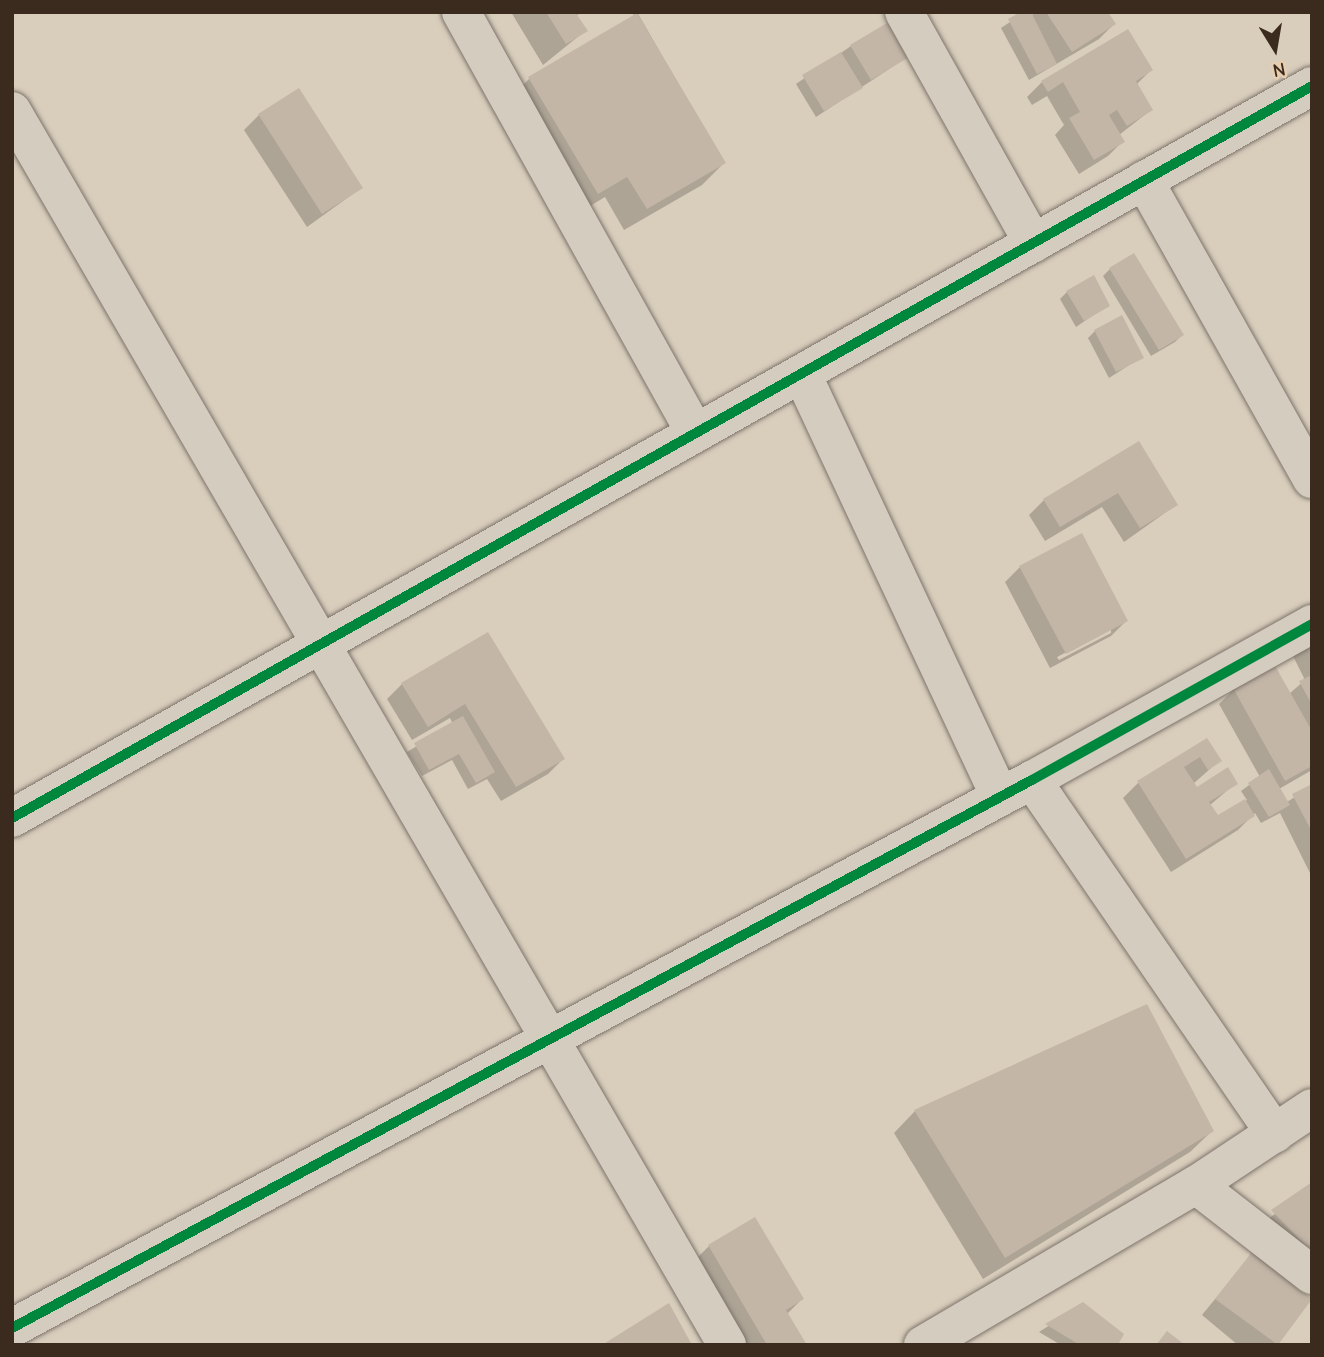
<!DOCTYPE html>
<style>
body{margin:0}
#map{position:relative;width:1324px;height:1357px;overflow:hidden;background:#d9cdbc;font-family:"Comic Neue",sans-serif}
div>[style]{position:absolute}
[style*='--x']{left:calc(var(--x)*1px);top:calc(var(--y)*1px);width:calc(var(--w)*1px);rotate:calc(var(--a)*1deg)}
.shadow>*{inset:0;background:#0003}
.building>*{inset:0;background:#c3b6a7}
.roads{filter:drop-shadow(0 0 2px #7d746a) drop-shadow(0 0 2px #7d746a)}
.minor>*{height:38px;margin:-19px;padding:0 19px;transform-origin:19px;border-radius:19px;background:#d5ccc0}
.cycleway>*{height:10px;margin:-5px;padding:0 5px;transform-origin:5px;border-radius:5px;background:#00873e}
span{translate:-50% -50%;white-space:nowrap;text-align:center;line-height:1.15;-webkit-text-stroke:5px #e6ceaf;paint-order:stroke}
.frame{position:absolute;inset:0;border:14px solid #3b2a1e;pointer-events:none}
.north{position:absolute;left:1240px;top:14px;width:70px;height:70px;-webkit-text-stroke:5px #e6ceaf;paint-order:stroke;rotate:169deg;font-size:19px;font-weight:700;line-height:28px;text-align:center;color:#3b2a1e}
.north::after{content:'';display:block;margin:auto;width:24px;height:32px;background:#3b2a1e;clip-path:polygon(50% 0,100% 100%,50% 72%,0 100%)}
</style>
<div id="map">
<div class="shadow">
<div style="clip-path:polygon(511px 12px,582px 12px,576px 16px,585px 31px,543px 65px)"></div>
<div style="clip-path:polygon(632px 12px,637px 12px,724px 163px,702px 185px,624px 230px,605px 197px,575px 215px,508px 100px,530px 78px,635px 17px)"></div>
<div style="clip-path:polygon(1025px 12px,1031px 17px,1034px 12px,1106px 12px,1114px 24px,1099px 39px,1029px 80px,1001px 28px)"></div>
<div style="clip-path:polygon(851px 46px,912px 54px,816px 117px,796px 84px)"></div>
<div style="clip-path:polygon(1151px 70px,1136px 85px,1151px 110px,1119px 135px,1123px 141px,1108px 156px,1079px 174px,1055px 135px,1064px 125px,1047px 96px,1032px 105px,1027px 97px,1042px 82px)"></div>
<div style="clip-path:polygon(259px 115px,361px 188px,307px 227px,244px 130px)"></div>
<div style="clip-path:polygon(1110px 269px,1182px 335px,1175px 342px,1151px 356px,1103px 276px)"></div>
<div style="clip-path:polygon(1067px 292px,1108px 305px,1076px 327px,1060px 299px)"></div>
<div style="clip-path:polygon(1095px 331px,1142px 357px,1109px 378px,1088px 338px)"></div>
<div style="clip-path:polygon(1139px 443px,1176px 505px,1124px 542px,1102px 507px,1045px 541px,1029px 515px,1044px 500px)"></div>
<div style="clip-path:polygon(evenodd,1020px 567px,1126px 621px,1111px 636px,1050px 668px,1005px 582px,1020px 567px,1111px 629px,1111px 633px,1059px 660px,1057px 657px,1111px 629px)"></div>
<div style="clip-path:polygon(487px 634px,563px 759px,548px 774px,501px 801px,487px 779px,468px 789px,452px 760px,422px 776px,407px 752px,453px 724px,450px 718px,412px 740px,387px 699px,402px 684px)"></div>
<div style="clip-path:polygon(1312px 639px,1312px 770px,1279px 789px,1287px 802px,1312px 786px,1312px 877px,1280px 813px,1261px 823px,1255px 813px,1238px 830px,1171px 872px,1123px 798px,1138px 783px,1206px 740px,1219px 761px,1193px 784px,1196px 789px,1236px 783px,1210px 805px,1218px 818px,1247px 800px,1241px 791px,1260px 777px,1219px 704px,1234px 689px,1289px 694px,1305px 680px,1293px 656px)"></div>
<div style="clip-path:polygon(915px 1111px,1212px 1131px,1190px 1152px,983px 1279px,894px 1133px)"></div>
<div style="clip-path:polygon(1312px 1184px,1312px 1295px,1251px 1233px)"></div>
<div style="clip-path:polygon(709px 1246px,802px 1299px,787px 1314px,805px 1345px,744px 1345px,694px 1261px)"></div>
<div style="clip-path:polygon(1252px 1254px,1311px 1300px,1276px 1345px,1238px 1345px,1202px 1315px)"></div>
<div style="clip-path:polygon(1083px 1304px,1116px 1345px,1061px 1345px,1039px 1332px)"></div>
</div>
<div class="building">
<div style="clip-path:polygon(546px 12px,575px 12px,588px 31px,566px 44px)"></div>
<div style="clip-path:polygon(1021px 12px,1031px 12px,1057px 64px,1037px 74px,1008px 19px)"></div>
<div style="clip-path:polygon(1046px 12px,1108px 12px,1116px 24px,1072px 52px)"></div>
<div style="clip-path:polygon(637px 13px,726px 163px,647px 209px,627px 177px,598px 194px,528px 77px)"></div>
<div style="clip-path:polygon(892px 20px,914px 54px,871px 80px,850px 45px)"></div>
<div style="clip-path:polygon(1128px 29px,1153px 70px,1136px 81px,1153px 110px,1127px 126px,1117px 110px,1109px 115px,1125px 142px,1094px 160px,1069px 118px,1080px 112px,1063px 82px,1048px 92px,1041px 81px)"></div>
<div style="clip-path:polygon(841px 52px,863px 88px,824px 111px,802px 75px)"></div>
<div style="clip-path:polygon(299px 88px,363px 188px,322px 214px,258px 114px)"></div>
<div style="clip-path:polygon(1134px 253px,1184px 335px,1159px 350px,1109px 268px)"></div>
<div style="clip-path:polygon(1094px 275px,1110px 306px,1084px 321px,1066px 291px)"></div>
<div style="clip-path:polygon(1122px 315px,1144px 358px,1116px 372px,1094px 330px)"></div>
<div style="clip-path:polygon(1139px 441px,1178px 505px,1140px 528px,1118px 493px,1060px 527px,1043px 499px)"></div>
<div style="clip-path:polygon(1082px 533px,1128px 621px,1066px 654px,1019px 566px)"></div>
<div style="clip-path:polygon(488px 632px,565px 759px,516px 787px,465px 704px,428px 727px,401px 683px)"></div>
<div style="clip-path:polygon(1274px 664px,1312px 731px,1312px 766px,1285px 781px,1233px 688px)"></div>
<div style="clip-path:polygon(1312px 675px,1312px 705px,1299px 681px)"></div>
<div style="clip-path:polygon(463px 716px,495px 772px,476px 783px,459px 754px,429px 770px,414px 743px)"></div>
<div style="clip-path:polygon(1207px 738px,1222px 761px,1208px 770px,1200px 757px,1184px 767px,1197px 787px,1228px 767px,1238px 784px,1209px 802px,1218px 815px,1245px 799px,1255px 816px,1186px 859px,1137px 781px)"></div>
<div style="clip-path:polygon(1269px 769px,1290px 805px,1269px 817px,1248px 783px)"></div>
<div style="clip-path:polygon(1312px 784px,1312px 832px,1292px 794px)"></div>
<div style="clip-path:polygon(1147px 1004px,1214px 1131px,1005px 1258px,914px 1110px)"></div>
<div style="clip-path:polygon(1312px 1182px,1312px 1252px,1271px 1210px)"></div>
<div style="clip-path:polygon(755px 1217px,804px 1299px,786px 1310px,807px 1345px,767px 1345px,708px 1245px)"></div>
<div style="clip-path:polygon(1252px 1252px,1312px 1299px,1278px 1345px,1215px 1299px)"></div>
<div style="clip-path:polygon(1083px 1302px,1124px 1334px,1118px 1345px,1080px 1345px,1045px 1324px)"></div>
<div style="clip-path:polygon(669px 1303px,692px 1345px,602px 1345px)"></div>
<div style="clip-path:polygon(1167px 1331px,1185px 1345px,1156px 1345px)"></div>
</div>
<div class="roads">
<div class="minor">
<div style="--x:461;--y:12;--w:482;--a:60.9"></div>
<div style="--x:904;--y:12;--w:265;--a:60.8"></div>
<div style="--x:12;--y:111;--w:1426;--a:59.91"></div>
<div style="--x:1144;--y:180;--w:343;--a:60.7"></div>
<div style="--x:802;--y:374;--w:467;--a:64.9"></div>
<div style="--x:1032;--y:780;--w:429;--a:55.5"></div>
<div style="--x:12;--y:818;--w:1492;--a:-29.38"></div>
<div style="--x:1196;--y:1185;--w:147;--a:37.8"></div>
<div style="--x:12;--y:1328;--w:1158;--a:-28.25"></div>
<div style="--x:1032;--y:780;--w:321;--a:-29.1"></div>
<div style="--x:923;--y:1345;--w:316;--a:-30.4"></div>
<div style="--x:1196;--y:1185;--w:139;--a:-33.6"></div>
</div>
</div>
<div class="cycleway">
<div style="--x:12;--y:818;--w:1492;--a:-29.38"></div>
<div style="--x:12;--y:1328;--w:1158;--a:-28.25"></div>
<div style="--x:1032;--y:780;--w:321;--a:-29.1"></div>
</div>
<div class="frame"></div>
<div class="north">N</div>
</div>
